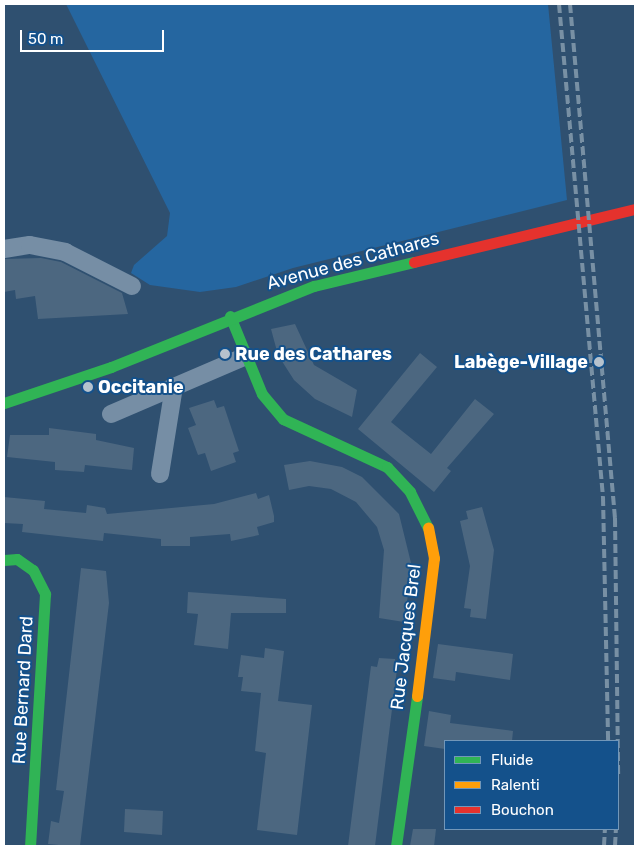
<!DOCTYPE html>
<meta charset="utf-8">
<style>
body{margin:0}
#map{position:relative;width:639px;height:850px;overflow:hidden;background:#2f5070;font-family:Rubik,sans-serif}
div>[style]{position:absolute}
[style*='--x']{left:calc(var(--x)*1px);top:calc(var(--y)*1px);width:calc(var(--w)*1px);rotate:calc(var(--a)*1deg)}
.green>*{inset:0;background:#2566a0}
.building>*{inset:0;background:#4c6780}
.street>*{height:18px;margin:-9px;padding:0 9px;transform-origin:9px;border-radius:9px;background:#768ea5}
.fast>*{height:11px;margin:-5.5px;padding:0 5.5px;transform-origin:5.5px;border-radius:5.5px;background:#30b455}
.slow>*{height:11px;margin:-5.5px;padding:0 5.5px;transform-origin:5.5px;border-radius:5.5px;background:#ff9f0a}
.jam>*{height:11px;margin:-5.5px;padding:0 5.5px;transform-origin:5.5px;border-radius:5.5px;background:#e5322d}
.rail>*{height:4px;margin-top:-2px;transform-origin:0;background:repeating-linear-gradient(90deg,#7890a4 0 9px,transparent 0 13px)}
.dots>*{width:14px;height:14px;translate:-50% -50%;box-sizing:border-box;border:2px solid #14518b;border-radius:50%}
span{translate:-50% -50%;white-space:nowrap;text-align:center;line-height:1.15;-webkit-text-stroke:4px #14518b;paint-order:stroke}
.street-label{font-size:18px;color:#fff}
.poi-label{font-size:18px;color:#fff;font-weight:700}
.left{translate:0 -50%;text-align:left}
.right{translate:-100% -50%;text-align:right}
.frame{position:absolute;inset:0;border:5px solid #fff;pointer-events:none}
.legend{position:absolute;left:444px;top:740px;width:175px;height:90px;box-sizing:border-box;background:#14518b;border:1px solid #7297b9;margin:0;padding:6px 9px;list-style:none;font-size:15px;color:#fff}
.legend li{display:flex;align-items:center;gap:10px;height:25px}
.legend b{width:25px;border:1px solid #7297b9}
.scale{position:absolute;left:20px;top:30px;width:144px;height:22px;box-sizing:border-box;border:2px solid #fff;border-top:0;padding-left:6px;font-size:15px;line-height:18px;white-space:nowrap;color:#fff;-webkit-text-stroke:4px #14518b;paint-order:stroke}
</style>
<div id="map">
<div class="green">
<div style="clip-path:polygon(66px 4px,548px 4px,567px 200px,293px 268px,236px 287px,200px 292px,150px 285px,131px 273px,134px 265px,167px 236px,170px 213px)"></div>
</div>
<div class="building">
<div style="clip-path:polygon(41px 258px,61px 262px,122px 293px,128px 314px,38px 319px,35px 296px,16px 299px,15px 290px,4px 292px,4px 259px)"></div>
<div style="clip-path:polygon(295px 324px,314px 365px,357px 390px,352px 417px,315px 399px,294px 380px,278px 355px,271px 329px)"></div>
<div style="clip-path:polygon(420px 353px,437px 367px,391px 422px,402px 431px,431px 454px,475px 399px,494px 414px,447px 468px,451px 471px,434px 492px,358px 429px)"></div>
<div style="clip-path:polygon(214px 400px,217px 408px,224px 406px,239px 451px,233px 453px,236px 462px,211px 471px,205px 453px,198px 455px,188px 428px,196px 425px,189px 408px)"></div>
<div style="clip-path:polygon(49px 428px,96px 434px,96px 440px,134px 448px,132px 470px,85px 465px,84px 472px,55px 470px,55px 462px,7px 457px,10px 435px,49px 435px)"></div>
<div style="clip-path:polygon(310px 461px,342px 467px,362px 477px,399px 514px,412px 567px,404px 622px,379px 618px,384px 550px,377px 527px,356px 502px,331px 489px,309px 486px,289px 490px,284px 465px)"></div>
<div style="clip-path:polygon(256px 493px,258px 499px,269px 495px,274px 516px,274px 522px,257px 527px,259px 535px,231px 541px,230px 534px,190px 537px,190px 546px,161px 546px,161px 539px,104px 533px,103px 541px,22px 532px,23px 524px,4px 523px,4px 497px,45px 501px,44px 509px,86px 513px,87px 505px,105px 508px,107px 514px,214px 504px)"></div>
<div style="clip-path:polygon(482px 507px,494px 550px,486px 619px,470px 617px,471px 609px,464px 608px,470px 566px,460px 521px,468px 519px,466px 511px)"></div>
<div style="clip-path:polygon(81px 568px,106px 571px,109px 603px,80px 846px,69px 846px,48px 844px,51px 821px,59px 823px,64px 791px,56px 790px)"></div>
<div style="clip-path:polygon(188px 592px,286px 599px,286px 613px,231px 613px,228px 649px,194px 645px,198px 614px,187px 613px)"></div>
<div style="clip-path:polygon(438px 644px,513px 654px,510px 680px,456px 672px,455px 681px,433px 678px)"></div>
<div style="clip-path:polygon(265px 648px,284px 651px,278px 701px,312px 705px,297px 835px,257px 830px,266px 753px,255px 751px,261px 693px,241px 691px,243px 677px,238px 677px,241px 655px,264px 658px)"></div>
<div style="clip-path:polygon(379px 658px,395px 659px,397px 669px,375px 846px,348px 846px,371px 666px,377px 667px)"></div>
<div style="clip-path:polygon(429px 711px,451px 715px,450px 723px,513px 731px,512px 741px,445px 741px,445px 749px,424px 746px)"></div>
<div style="clip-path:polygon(125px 809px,163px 811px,162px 835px,124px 832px)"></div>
<div style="clip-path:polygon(413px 829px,436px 829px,434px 846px,410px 846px)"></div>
</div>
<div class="street">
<div style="--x:4;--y:249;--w:26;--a:-9"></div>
<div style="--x:30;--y:245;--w:36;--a:11"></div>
<div style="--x:65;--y:252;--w:75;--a:26.9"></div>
<div style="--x:111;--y:414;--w:147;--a:-23.2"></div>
<div style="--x:160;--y:474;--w:88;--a:-80.9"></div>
</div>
<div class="fast">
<div style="--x:230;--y:316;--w:84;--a:67.7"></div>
<div style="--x:262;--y:394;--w:33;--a:50"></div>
<div style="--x:283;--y:419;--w:115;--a:24.8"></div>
<div style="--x:387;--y:467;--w:34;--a:47"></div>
<div style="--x:410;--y:492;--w:40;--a:63.4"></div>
<div style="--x:4;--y:403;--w:113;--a:-18.6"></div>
<div style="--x:111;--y:367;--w:219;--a:-21.8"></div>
<div style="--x:314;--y:286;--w:103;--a:-13.5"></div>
<div style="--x:4;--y:560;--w:13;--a:-4"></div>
<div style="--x:17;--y:559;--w:19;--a:35"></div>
<div style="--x:33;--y:570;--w:27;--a:63"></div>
<div style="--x:45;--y:594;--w:252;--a:93.4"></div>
<div style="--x:396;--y:846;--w:151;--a:-82"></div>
</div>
<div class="slow">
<div style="--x:417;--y:696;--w:139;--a:-83"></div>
<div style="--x:434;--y:558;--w:31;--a:-101"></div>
</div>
<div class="jam">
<div style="--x:414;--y:262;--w:227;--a:-13.5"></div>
</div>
<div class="rail">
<div style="--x:559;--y:4;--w:495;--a:84.9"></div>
<div style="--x:603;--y:497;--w:244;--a:88.8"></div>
<div style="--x:570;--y:4;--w:516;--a:85"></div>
<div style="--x:615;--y:518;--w:259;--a:89.3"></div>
<div style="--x:604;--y:846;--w:17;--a:-87"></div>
<div style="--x:615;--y:846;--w:17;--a:-87"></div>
</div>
<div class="dots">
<div style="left:225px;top:354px;background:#b6c2cd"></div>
<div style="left:599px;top:362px;background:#b6c2cd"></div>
<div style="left:88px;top:387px;background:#b6c2cd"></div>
</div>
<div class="street-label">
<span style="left:353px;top:261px;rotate:-15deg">Avenue des Cathares</span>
<span style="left:406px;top:637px;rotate:-83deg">Rue Jacques Brel</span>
<span style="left:23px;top:690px;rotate:-87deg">Rue Bernard Dard</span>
</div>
<div class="poi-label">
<span class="left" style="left:235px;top:354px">Rue des Cathares</span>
<span class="right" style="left:588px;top:362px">Labège-Village</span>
<span class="left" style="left:98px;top:387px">Occitanie</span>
</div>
<div class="frame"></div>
<ul class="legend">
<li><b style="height:6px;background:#30b455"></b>Fluide</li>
<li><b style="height:6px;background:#ff9f0a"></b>Ralenti</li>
<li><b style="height:6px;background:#e5322d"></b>Bouchon</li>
</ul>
<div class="scale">50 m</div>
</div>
